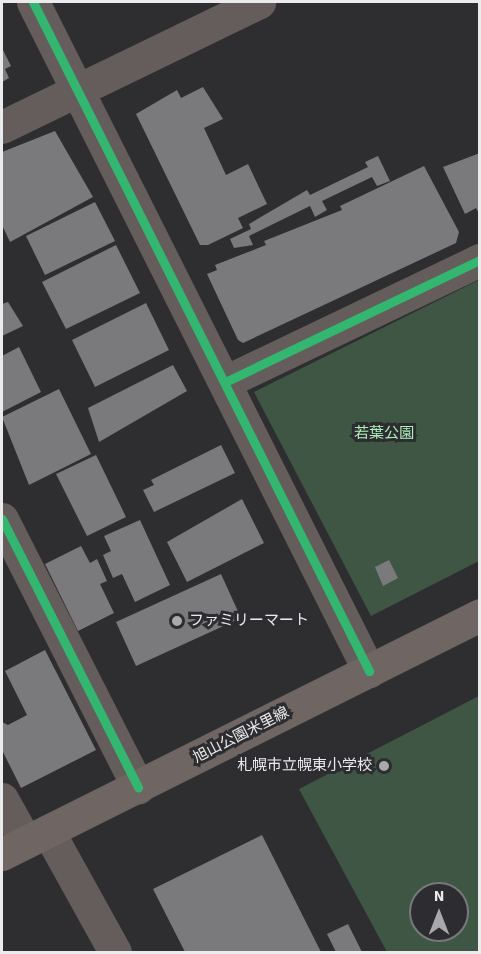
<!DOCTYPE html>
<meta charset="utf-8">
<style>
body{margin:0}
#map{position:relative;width:481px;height:954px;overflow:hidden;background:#2e2e30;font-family:"Source Sans 3","Noto Sans JP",sans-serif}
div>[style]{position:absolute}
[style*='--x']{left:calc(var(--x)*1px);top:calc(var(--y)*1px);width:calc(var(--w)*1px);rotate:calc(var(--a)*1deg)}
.green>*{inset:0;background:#405645}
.building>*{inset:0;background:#7a7a7c}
.minor>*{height:33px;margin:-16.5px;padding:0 16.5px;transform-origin:16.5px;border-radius:16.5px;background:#645d5c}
.major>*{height:33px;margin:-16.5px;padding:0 16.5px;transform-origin:16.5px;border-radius:16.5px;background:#6f6562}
.cycleway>*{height:9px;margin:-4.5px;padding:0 4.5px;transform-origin:4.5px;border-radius:4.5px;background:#33b770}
.dots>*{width:16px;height:16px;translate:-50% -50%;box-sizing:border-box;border:3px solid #2d2d31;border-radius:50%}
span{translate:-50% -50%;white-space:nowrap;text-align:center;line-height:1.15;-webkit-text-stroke:6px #2d2d31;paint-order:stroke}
.park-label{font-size:15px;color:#adefba}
.poi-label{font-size:15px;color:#ebebed}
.left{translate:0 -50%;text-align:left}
.right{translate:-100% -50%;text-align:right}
.street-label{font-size:15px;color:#ebebed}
.frame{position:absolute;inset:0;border:3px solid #ebebed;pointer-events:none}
.north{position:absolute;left:409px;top:882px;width:60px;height:60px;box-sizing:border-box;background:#2d2d31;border:2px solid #79797c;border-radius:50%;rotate:0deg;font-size:16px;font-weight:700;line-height:24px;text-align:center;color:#ebebed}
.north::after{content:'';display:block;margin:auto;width:21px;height:27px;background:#a9a9ab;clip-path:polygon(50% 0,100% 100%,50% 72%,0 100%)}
</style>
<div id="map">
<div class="green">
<div style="clip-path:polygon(479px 280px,479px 561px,371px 616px,254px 392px)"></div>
<div style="clip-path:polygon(evenodd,479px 696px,479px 952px,387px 952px,299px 789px,479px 696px,421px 894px,457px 894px,457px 930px,421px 930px,421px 894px)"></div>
</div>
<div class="building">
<div style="clip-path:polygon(2px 48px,11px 66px,5px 69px,9px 78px,2px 82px)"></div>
<div style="clip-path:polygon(203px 87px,223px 119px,204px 128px,226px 175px,248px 164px,267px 204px,238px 218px,243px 228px,208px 245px,200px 245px,136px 114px,177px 90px,181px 98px)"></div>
<div style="clip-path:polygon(55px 131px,93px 197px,10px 242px,2px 225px,2px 152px)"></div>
<div style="clip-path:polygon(480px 153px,480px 215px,476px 208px,465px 214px,443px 167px)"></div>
<div style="clip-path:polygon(378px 156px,390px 181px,377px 186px,372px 177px,322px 201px,327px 210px,315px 217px,310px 206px,249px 236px,253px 245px,234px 248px,230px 239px,251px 229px,249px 224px,307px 190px,310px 195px,368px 167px,365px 162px)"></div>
<div style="clip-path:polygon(424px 166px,459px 232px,456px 243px,243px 343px,238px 340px,207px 274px,217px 270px,215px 265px,266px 245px,264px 241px,342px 210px,340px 206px)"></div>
<div style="clip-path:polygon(95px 202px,115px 241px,45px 275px,26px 236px)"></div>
<div style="clip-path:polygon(116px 245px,140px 293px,66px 329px,42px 282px)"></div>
<div style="clip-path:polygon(8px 302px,23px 326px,2px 336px,2px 304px)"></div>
<div style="clip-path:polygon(146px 303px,169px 350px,95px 387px,72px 340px)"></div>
<div style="clip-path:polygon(19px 347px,41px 392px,2px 412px,2px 356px)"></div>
<div style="clip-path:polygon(173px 365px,187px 391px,99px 442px,88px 408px)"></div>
<div style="clip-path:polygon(59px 389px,91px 454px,29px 485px,2px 417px)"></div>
<div style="clip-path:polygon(221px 445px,235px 473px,154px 512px,143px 490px,154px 485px,151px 480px)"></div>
<div style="clip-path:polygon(96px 455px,126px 517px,87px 536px,56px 474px)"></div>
<div style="clip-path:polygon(242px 499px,264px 543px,187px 582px,167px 542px)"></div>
<div style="clip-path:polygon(140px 520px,170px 585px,135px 602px,122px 574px,113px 578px,103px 555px,111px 551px,104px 536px)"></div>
<div style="clip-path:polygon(81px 546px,90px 563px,97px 559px,107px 581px,100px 584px,114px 613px,78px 631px,45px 564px)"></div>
<div style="clip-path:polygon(389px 560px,398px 578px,383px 586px,375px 567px)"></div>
<div style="clip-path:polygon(221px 574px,241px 618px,136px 666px,116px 622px)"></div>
<div style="clip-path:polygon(45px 650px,96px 750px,21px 788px,2px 750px,2px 722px,8px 725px,27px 715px,5px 671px)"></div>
<div style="clip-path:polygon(262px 835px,321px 952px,185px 952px,153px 889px)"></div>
<div style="clip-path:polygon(348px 924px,362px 952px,336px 952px,327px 934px)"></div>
</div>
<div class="minor">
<div style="--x:33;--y:2;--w:749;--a:63.33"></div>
<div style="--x:2;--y:127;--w:286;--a:-25.9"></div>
<div style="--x:225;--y:382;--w:283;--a:-25.6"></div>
<div style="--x:2;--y:519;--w:301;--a:63.1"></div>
<div style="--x:2;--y:799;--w:49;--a:60.8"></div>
<div style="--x:48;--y:831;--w:138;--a:61"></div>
</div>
<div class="major">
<div style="--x:2;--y:854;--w:534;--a:-26.57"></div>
</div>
<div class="cycleway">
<div style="--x:33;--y:2;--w:749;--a:63.33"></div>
<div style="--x:225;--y:382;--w:283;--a:-25.6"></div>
<div style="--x:2;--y:519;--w:301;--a:63.1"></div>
</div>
<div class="dots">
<div style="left:177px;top:621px;background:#a9a9ab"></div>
<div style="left:384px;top:766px;background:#a9a9ab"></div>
</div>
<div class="park-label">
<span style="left:384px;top:434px">若葉公園</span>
</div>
<div class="poi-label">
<span class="left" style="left:189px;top:621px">ファミリーマート</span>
<span class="right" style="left:372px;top:766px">札幌市立幌東小学校</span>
</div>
<div class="street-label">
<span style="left:241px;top:735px;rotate:-27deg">旭山公園米里線</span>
</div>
<div class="frame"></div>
<div class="north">N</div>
</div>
